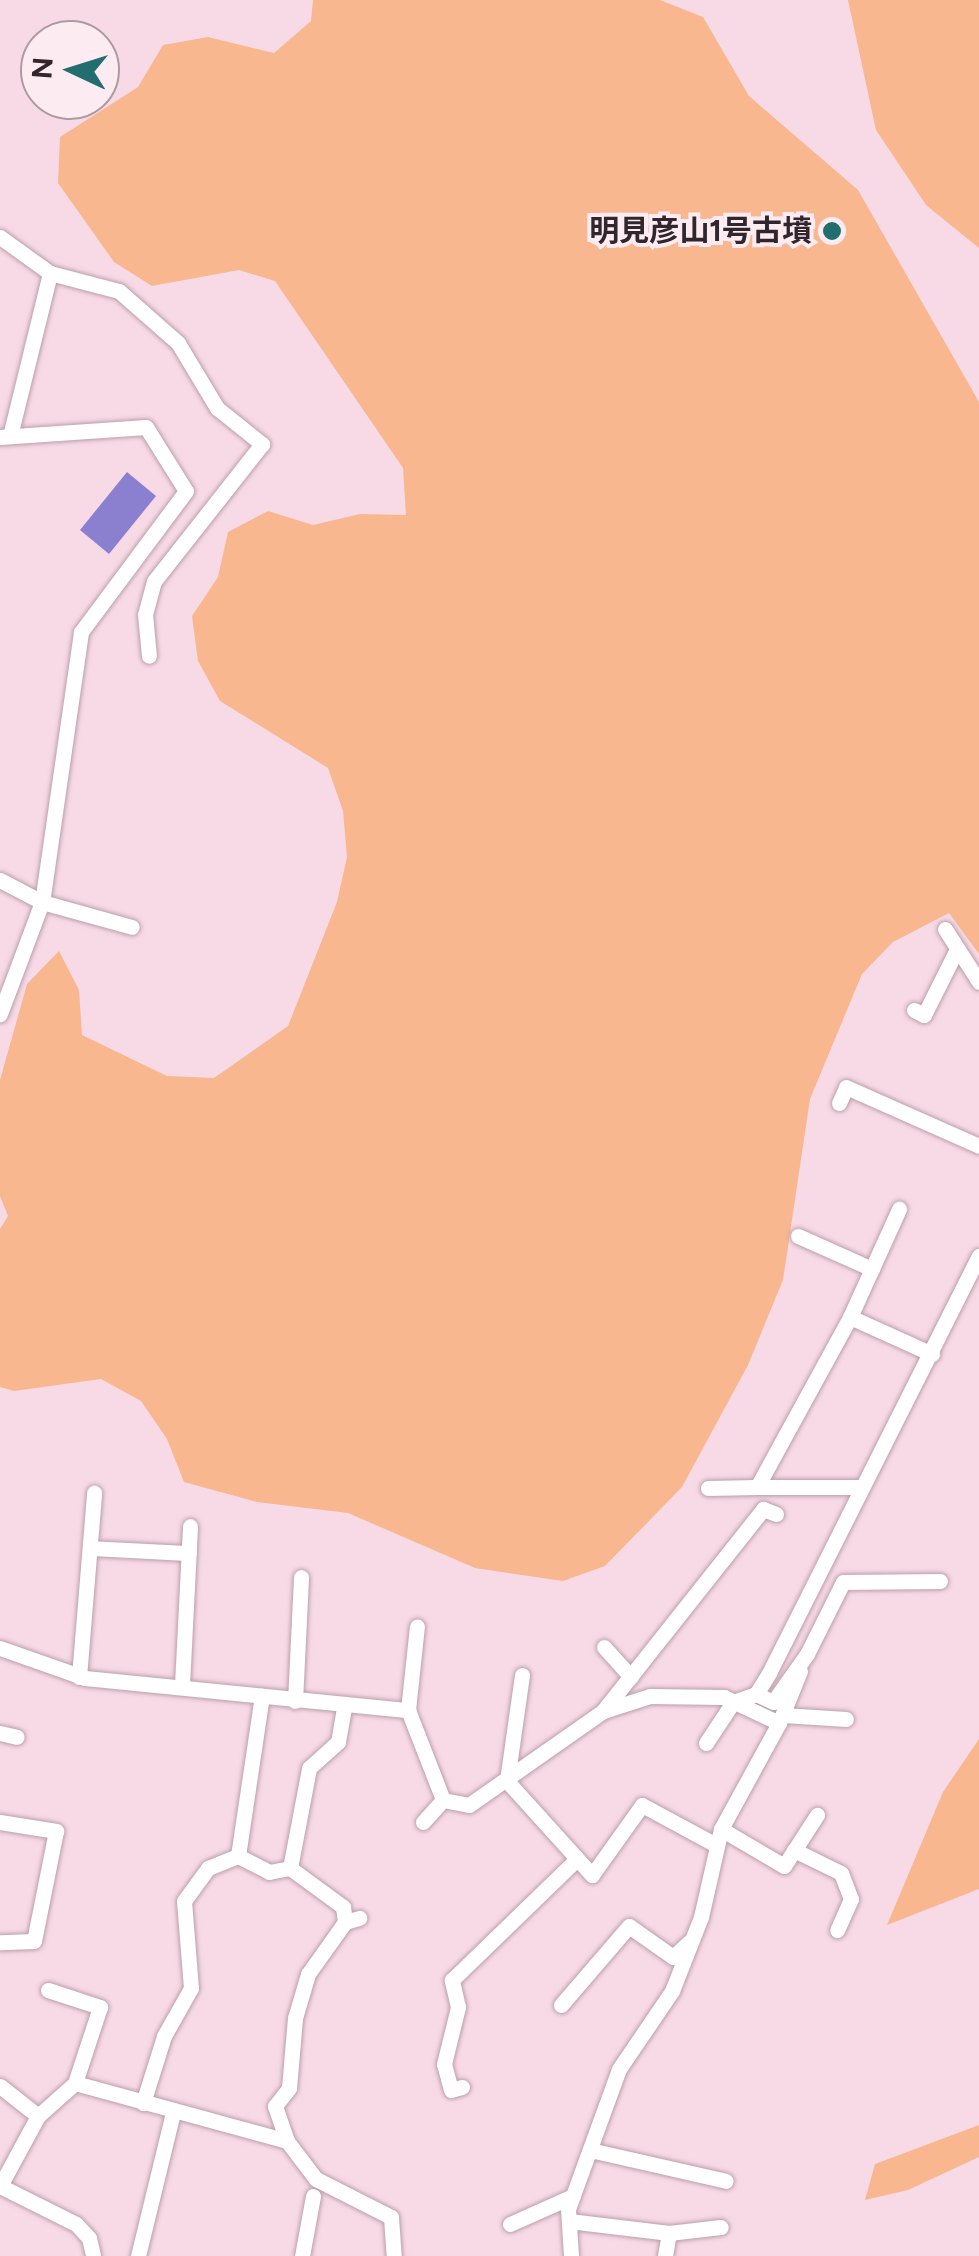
<!DOCTYPE html>
<meta charset="utf-8">
<style>
body{margin:0}
#map{position:relative;width:979px;height:2256px;overflow:hidden;background:#f8dae6;font-family:Figtree,"Noto Sans JP",sans-serif}
div>[style]{position:absolute}
[style*='--x']{left:calc(var(--x)*1px);top:calc(var(--y)*1px);width:calc(var(--w)*1px);rotate:calc(var(--a)*1deg)}
.green>*{inset:0;background:#f8b78f}
.water>*{inset:0;background:#8b80cf}
.roads{filter:drop-shadow(0 0 2px #bc9fab) drop-shadow(0 0 2px #bc9fab)}
.street>*{height:15px;margin:-7.5px;padding:0 7.5px;transform-origin:7.5px;border-radius:7.5px;background:#fff}
.dots>*{width:28px;height:28px;translate:-50% -50%;box-sizing:border-box;border:5px solid #fdebf2;border-radius:50%}
span{translate:-50% -50%;white-space:nowrap;text-align:center;line-height:1.15;-webkit-text-stroke:8px #fdebf2;paint-order:stroke}
.poi-label{font-size:30px;color:#31262b;font-weight:700}
.right{translate:-100% -50%;text-align:right}
.north{position:absolute;left:20px;top:20px;width:100px;height:100px;box-sizing:border-box;background:#fdebf2;border:2px solid #ab9ca2;border-radius:50%;rotate:274deg;font-size:28px;font-weight:700;line-height:40px;text-align:center;color:#31262b}
.north::after{content:'';display:block;margin:auto;width:35px;height:45px;background:#226e6f;clip-path:polygon(50% 0,100% 100%,50% 72%,0 100%)}
</style>
<div id="map">
<div class="green">
<div style="clip-path:polygon(313px 0,660px 0,703px 17px,749px 96px,858px 190px,979px 402px,979px 954px,949px 913px,893px 942px,862px 974px,810px 1099px,783px 1280px,748px 1365px,682px 1487px,605px 1566px,563px 1581px,475px 1568px,348px 1513px,257px 1502px,184px 1482px,167px 1439px,141px 1401px,101px 1379px,14px 1391px,0 1387px,0 1229px,8px 1216px,0 1196px,0 1080px,27px 984px,59px 951px,79px 990px,82px 1035px,167px 1076px,214px 1078px,288px 1026px,337px 902px,347px 857px,343px 811px,328px 768px,220px 701px,198px 661px,192px 616px,218px 577px,228px 532px,268px 511px,313px 525px,360px 514px,406px 515px,403px 468px,275px 281px,239px 270px,152px 286px,114px 262px,58px 183px,60px 137px,138px 87px,163px 45px,208px 37px,274px 53px,311px 21px)"></div>
<div style="clip-path:polygon(848px 0,979px 0,979px 248px,926px 205px,876px 130px)"></div>
<div style="clip-path:polygon(979px 1739px,979px 1889px,887px 1925px,943px 1792px)"></div>
<div style="clip-path:polygon(979px 2125px,979px 2157px,908px 2190px,865px 2200px,875px 2164px)"></div>
</div>
<div class="water">
<div style="clip-path:polygon(127px 472px,156px 496px,109px 554px,80px 530px)"></div>
</div>
<div class="roads">
<div class="street">
<div style="--x:0;--y:237;--w:62;--a:35.8"></div>
<div style="--x:50;--y:273;--w:71;--a:14.6"></div>
<div style="--x:119;--y:291;--w:79;--a:41.4"></div>
<div style="--x:178;--y:343;--w:76;--a:59"></div>
<div style="--x:217;--y:408;--w:58;--a:38.7"></div>
<div style="--x:262;--y:444;--w:174;--a:128.2"></div>
<div style="--x:154;--y:581;--w:34;--a:105"></div>
<div style="--x:145;--y:614;--w:42;--a:84.6"></div>
<div style="--x:10;--y:436;--w:168;--a:-76.2"></div>
<div style="--x:0;--y:437;--w:146;--a:-3.9"></div>
<div style="--x:146;--y:427;--w:75;--a:58"></div>
<div style="--x:186;--y:491;--w:176;--a:126.7"></div>
<div style="--x:81;--y:632;--w:273;--a:98.2"></div>
<div style="--x:42;--y:902;--w:120;--a:110.6"></div>
<div style="--x:0;--y:880;--w:47;--a:27.6"></div>
<div style="--x:42;--y:902;--w:93;--a:15.5"></div>
<div style="--x:945;--y:929;--w:63;--a:57.3"></div>
<div style="--x:914;--y:1010;--w:11;--a:27"></div>
<div style="--x:924;--y:1015;--w:74;--a:-63.4"></div>
<div style="--x:839;--y:1103;--w:17;--a:-66"></div>
<div style="--x:846;--y:1087;--w:145;--a:23.9"></div>
<div style="--x:798;--y:1236;--w:81;--a:24"></div>
<div style="--x:850;--y:1317;--w:90;--a:24.3"></div>
<div style="--x:862;--y:1487;--w:105;--a:180"></div>
<div style="--x:757;--y:1487;--w:194;--a:-61.3"></div>
<div style="--x:850;--y:1317;--w:119;--a:-65.6"></div>
<div style="--x:708;--y:1488;--w:49;--a:-1.2"></div>
<div style="--x:90;--y:1548;--w:99;--a:2.9"></div>
<div style="--x:604;--y:1647;--w:40;--a:48"></div>
<div style="--x:0;--y:1648;--w:90;--a:19.4"></div>
<div style="--x:85;--y:1678;--w:325;--a:5.7"></div>
<div style="--x:408;--y:1710;--w:97;--a:68.7"></div>
<div style="--x:443;--y:1800;--w:26;--a:11"></div>
<div style="--x:469;--y:1805;--w:164;--a:-35"></div>
<div style="--x:603;--y:1711;--w:49;--a:-17.7"></div>
<div style="--x:650;--y:1696;--w:74;--a:0.8"></div>
<div style="--x:724;--y:1697;--w:61;--a:25.3"></div>
<div style="--x:779;--y:1723;--w:121;--a:118.7"></div>
<div style="--x:721;--y:1829;--w:90;--a:102.8"></div>
<div style="--x:701;--y:1917;--w:79;--a:111.4"></div>
<div style="--x:672;--y:1991;--w:94;--a:124.2"></div>
<div style="--x:619;--y:2069;--w:149;--a:110"></div>
<div style="--x:568;--y:2209;--w:47;--a:86.3"></div>
<div style="--x:522;--y:1675;--w:107;--a:98.1"></div>
<div style="--x:507;--y:1781;--w:127;--a:47.9"></div>
<div style="--x:592;--y:1875;--w:86;--a:-54.5"></div>
<div style="--x:642;--y:1805;--w:84;--a:28.4"></div>
<div style="--x:79;--y:1677;--w:185;--a:-85.3"></div>
<div style="--x:182;--y:1685;--w:159;--a:-87.1"></div>
<div style="--x:756;--y:1694;--w:19;--a:25"></div>
<div style="--x:773;--y:1702;--w:59;--a:-54.7"></div>
<div style="--x:807;--y:1654;--w:80;--a:-63.4"></div>
<div style="--x:843;--y:1582;--w:97;--a:-0.6"></div>
<div style="--x:295;--y:1701;--w:124;--a:-87.2"></div>
<div style="--x:408;--y:1710;--w:84;--a:-83.9"></div>
<div style="--x:603;--y:1711;--w:258;--a:-51.6"></div>
<div style="--x:763;--y:1509;--w:14;--a:21"></div>
<div style="--x:783;--y:1715;--w:63;--a:3.6"></div>
<div style="--x:779;--y:1723;--w:56;--a:-68"></div>
<div style="--x:0;--y:1733;--w:17;--a:13"></div>
<div style="--x:706;--y:1743;--w:49;--a:-56.6"></div>
<div style="--x:733;--y:1702;--w:24;--a:-19"></div>
<div style="--x:756;--y:1694;--w:25;--a:-58"></div>
<div style="--x:769;--y:1673;--w:467;--a:-63.3"></div>
<div style="--x:0;--y:1822;--w:57;--a:9.1"></div>
<div style="--x:56;--y:1831;--w:112;--a:101.3"></div>
<div style="--x:34;--y:1941;--w:34;--a:178"></div>
<div style="--x:423;--y:1822;--w:30;--a:-48"></div>
<div style="--x:721;--y:1829;--w:73;--a:30.4"></div>
<div style="--x:784;--y:1866;--w:61;--a:-57.1"></div>
<div style="--x:794;--y:1850;--w:52;--a:26.1"></div>
<div style="--x:841;--y:1873;--w:28;--a:69"></div>
<div style="--x:851;--y:1899;--w:34;--a:114"></div>
<div style="--x:238;--y:1856;--w:35;--a:27"></div>
<div style="--x:269;--y:1872;--w:21;--a:-11"></div>
<div style="--x:290;--y:1868;--w:102;--a:-79.2"></div>
<div style="--x:309;--y:1768;--w:39;--a:-42"></div>
<div style="--x:338;--y:1742;--w:35;--a:-80"></div>
<div style="--x:290;--y:1868;--w:66;--a:36.3"></div>
<div style="--x:343;--y:1907;--w:15;--a:82"></div>
<div style="--x:48;--y:1990;--w:55;--a:18.1"></div>
<div style="--x:100;--y:2007;--w:80;--a:108.2"></div>
<div style="--x:561;--y:2005;--w:104;--a:-49.3"></div>
<div style="--x:629;--y:1926;--w:54;--a:35.2"></div>
<div style="--x:673;--y:1957;--w:22;--a:-43"></div>
<div style="--x:0;--y:2086;--w:48;--a:38.3"></div>
<div style="--x:462;--y:2087;--w:11;--a:165"></div>
<div style="--x:451;--y:2090;--w:27;--a:-105"></div>
<div style="--x:444;--y:2064;--w:59;--a:-76.2"></div>
<div style="--x:458;--y:2007;--w:28;--a:-103"></div>
<div style="--x:452;--y:1980;--w:174;--a:-44.1"></div>
<div style="--x:143;--y:2103;--w:70;--a:-72.6"></div>
<div style="--x:164;--y:2036;--w:55;--a:-60.6"></div>
<div style="--x:191;--y:1988;--w:87;--a:-94.6"></div>
<div style="--x:184;--y:1901;--w:41;--a:-54"></div>
<div style="--x:208;--y:1868;--w:32;--a:-22"></div>
<div style="--x:238;--y:1856;--w:162;--a:-81.5"></div>
<div style="--x:287;--y:2141;--w:48;--a:52.7"></div>
<div style="--x:316;--y:2179;--w:84;--a:26.9"></div>
<div style="--x:391;--y:2217;--w:39;--a:86"></div>
<div style="--x:590;--y:2150;--w:139;--a:12.8"></div>
<div style="--x:0;--y:2186;--w:80;--a:-61.5"></div>
<div style="--x:38;--y:2116;--w:50;--a:-41.7"></div>
<div style="--x:75;--y:2083;--w:220;--a:15.3"></div>
<div style="--x:287;--y:2141;--w:37;--a:-109"></div>
<div style="--x:275;--y:2106;--w:23;--a:-52"></div>
<div style="--x:289;--y:2088;--w:70;--a:-85.1"></div>
<div style="--x:295;--y:2018;--w:46;--a:-73.5"></div>
<div style="--x:308;--y:1974;--w:64;--a:-54.6"></div>
<div style="--x:345;--y:1922;--w:15;--a:-16"></div>
<div style="--x:0;--y:2186;--w:85;--a:26.6"></div>
<div style="--x:76;--y:2224;--w:19;--a:47"></div>
<div style="--x:89;--y:2238;--w:18;--a:77"></div>
<div style="--x:569;--y:2221;--w:101;--a:6.8"></div>
<div style="--x:669;--y:2233;--w:23;--a:100"></div>
<div style="--x:510;--y:2224;--w:69;--a:-24"></div>
<div style="--x:669;--y:2233;--w:52;--a:-6.6"></div>
<div style="--x:138;--y:2256;--w:148;--a:-76.3"></div>
<div style="--x:302;--y:2256;--w:61;--a:-79.6"></div>
</div>
</div>
<div class="dots">
<div style="left:832px;top:231px;background:#226e6f"></div>
</div>
<div class="poi-label">
<span class="right" style="left:812px;top:231px">明見彦山1号古墳</span>
</div>
<div class="north">N</div>
</div>
